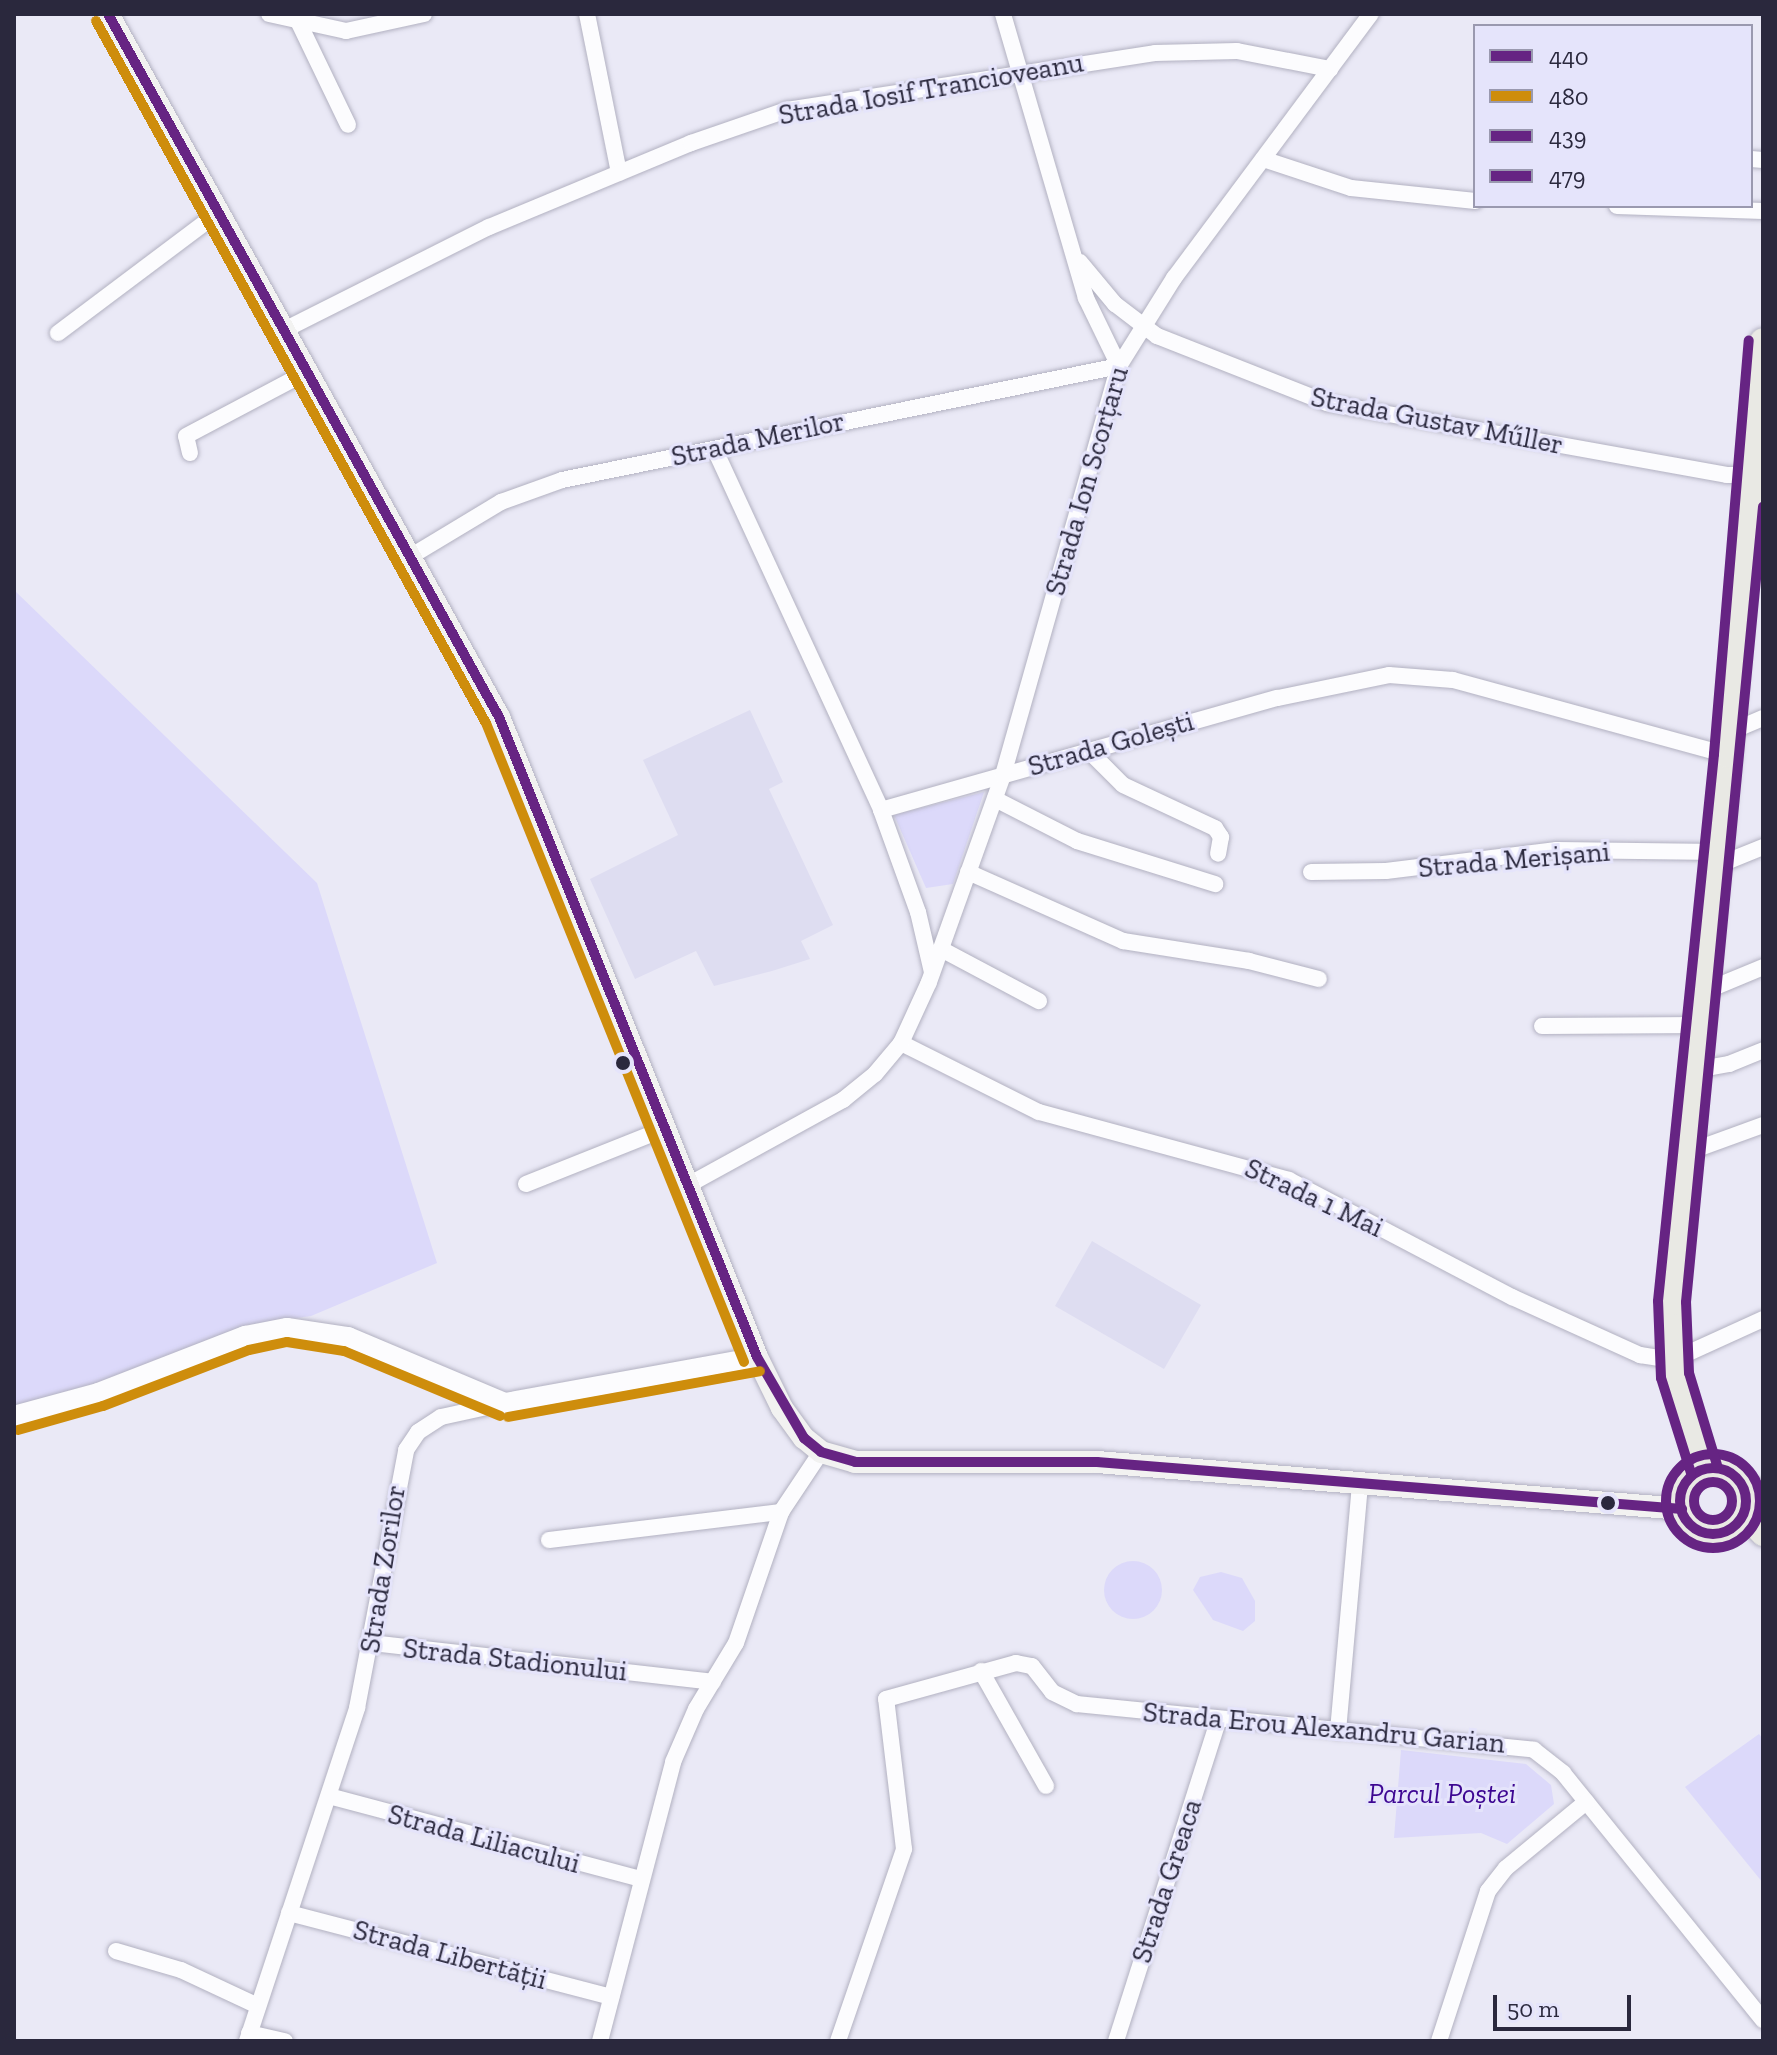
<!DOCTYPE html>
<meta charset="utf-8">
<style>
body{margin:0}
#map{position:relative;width:1777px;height:2055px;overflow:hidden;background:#eae9f6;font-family:"Zilla Slab",serif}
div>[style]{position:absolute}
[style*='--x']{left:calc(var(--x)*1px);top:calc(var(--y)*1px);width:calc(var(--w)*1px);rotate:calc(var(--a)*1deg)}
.built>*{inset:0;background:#deddf1}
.green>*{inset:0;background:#dcd9fa}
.round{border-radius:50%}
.roads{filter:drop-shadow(0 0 2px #b2b1c1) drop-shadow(0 0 2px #b2b1c1)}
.minor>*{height:16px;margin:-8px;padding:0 8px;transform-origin:8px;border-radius:8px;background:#fcfcfe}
.tertiary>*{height:20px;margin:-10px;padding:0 10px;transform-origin:10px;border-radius:10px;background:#fcfcfe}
.secondary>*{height:22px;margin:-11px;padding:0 11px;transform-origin:11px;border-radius:11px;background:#f2f2f1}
.primary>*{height:26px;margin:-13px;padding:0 13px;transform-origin:13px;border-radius:13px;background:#e9e9e4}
.primary>.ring{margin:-13px;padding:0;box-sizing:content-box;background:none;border:26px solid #e9e9e4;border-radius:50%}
.bus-1>*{height:10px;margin:-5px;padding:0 5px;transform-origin:5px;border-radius:5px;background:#662483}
.bus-1>.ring{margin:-5px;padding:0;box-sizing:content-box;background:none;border:10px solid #662483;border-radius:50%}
.bus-2>*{height:10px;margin:-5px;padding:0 5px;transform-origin:5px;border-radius:5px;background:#ce8d0c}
.bus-3>*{height:10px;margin:-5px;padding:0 5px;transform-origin:5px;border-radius:5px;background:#662483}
.bus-3>.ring{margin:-5px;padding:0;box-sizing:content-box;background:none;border:10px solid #662483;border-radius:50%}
.bus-4>*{height:10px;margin:-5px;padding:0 5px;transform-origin:5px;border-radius:5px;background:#662483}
.bus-4>.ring{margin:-5px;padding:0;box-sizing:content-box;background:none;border:10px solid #662483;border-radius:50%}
.dots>*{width:22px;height:22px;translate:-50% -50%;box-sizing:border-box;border:4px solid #e5e4fb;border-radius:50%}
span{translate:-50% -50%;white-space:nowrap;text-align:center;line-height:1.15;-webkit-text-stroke:6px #e5e4fb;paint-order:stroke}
.street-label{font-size:28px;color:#2a283d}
.park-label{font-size:28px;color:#3d0792;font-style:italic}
.frame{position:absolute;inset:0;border:16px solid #2a283d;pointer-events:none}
.legend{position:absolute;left:1473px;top:24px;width:280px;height:184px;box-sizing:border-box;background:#e5e4fb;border:2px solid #9a99af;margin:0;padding:10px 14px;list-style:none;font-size:24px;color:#2a283d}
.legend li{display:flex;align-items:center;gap:16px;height:40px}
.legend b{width:40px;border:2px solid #9a99af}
.scale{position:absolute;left:1493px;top:1995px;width:138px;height:36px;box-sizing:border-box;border:4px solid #2a283d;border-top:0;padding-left:10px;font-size:24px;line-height:28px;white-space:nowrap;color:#2a283d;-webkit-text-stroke:6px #e5e4fb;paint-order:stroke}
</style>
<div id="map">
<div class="built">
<div style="clip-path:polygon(750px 710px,783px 782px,769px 789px,833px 925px,801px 941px,810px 959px,772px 971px,714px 986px,696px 951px,635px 979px,590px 879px,678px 835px,643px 760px)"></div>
<div style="clip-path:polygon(1092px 1241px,1201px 1305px,1164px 1369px,1055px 1306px)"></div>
</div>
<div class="green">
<div style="clip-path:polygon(14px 590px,317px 883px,437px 1263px,311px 1316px,247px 1325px,124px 1375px,14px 1406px)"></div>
<div style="clip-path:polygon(984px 792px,953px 884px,926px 888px,894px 815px)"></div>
<div class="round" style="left:1104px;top:1561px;width:58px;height:58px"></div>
<div style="clip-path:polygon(1221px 1572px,1242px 1578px,1255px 1601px,1255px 1621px,1243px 1631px,1213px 1620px,1193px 1590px,1200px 1577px)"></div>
<div style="clip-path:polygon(1759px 1734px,1763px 1739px,1763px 1883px,1685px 1787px)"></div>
<div style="clip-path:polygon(1401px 1750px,1526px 1764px,1551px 1785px,1554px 1804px,1507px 1844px,1481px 1833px,1394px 1838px)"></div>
</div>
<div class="roads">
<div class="minor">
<div style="--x:269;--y:14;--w:79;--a:12.4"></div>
<div style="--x:346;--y:31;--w:80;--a:-12.3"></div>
<div style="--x:587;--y:14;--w:162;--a:78.6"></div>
<div style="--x:299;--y:23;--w:113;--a:64.3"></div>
<div style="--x:1263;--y:159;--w:93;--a:18.2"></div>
<div style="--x:1351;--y:188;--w:125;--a:6"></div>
<div style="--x:1751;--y:159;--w:12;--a:5"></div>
<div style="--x:1617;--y:206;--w:146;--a:2"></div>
<div style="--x:1080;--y:262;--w:55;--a:50.2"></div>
<div style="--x:1115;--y:304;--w:53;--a:37.3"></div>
<div style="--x:1157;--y:336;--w:183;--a:21.5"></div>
<div style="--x:1327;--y:403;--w:406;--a:10.2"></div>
<div style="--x:1727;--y:475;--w:31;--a:0"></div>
<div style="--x:286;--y:329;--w:227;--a:-26.7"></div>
<div style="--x:489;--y:227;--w:219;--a:-22.6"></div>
<div style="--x:691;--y:143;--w:102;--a:-19"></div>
<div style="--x:787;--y:110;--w:372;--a:-8.8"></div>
<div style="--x:1155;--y:53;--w:82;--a:-1.4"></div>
<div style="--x:1237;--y:51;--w:95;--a:11"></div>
<div style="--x:58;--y:333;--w:201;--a:-36.9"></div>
<div style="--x:715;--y:450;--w:396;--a:65.2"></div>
<div style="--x:881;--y:810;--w:109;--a:70.1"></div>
<div style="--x:918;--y:912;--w:62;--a:76.9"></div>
<div style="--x:190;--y:453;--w:17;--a:-103"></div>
<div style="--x:186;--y:436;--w:139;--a:-27.9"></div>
<div style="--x:413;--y:555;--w:103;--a:-31.1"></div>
<div style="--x:501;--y:502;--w:65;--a:-19.8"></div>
<div style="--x:562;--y:480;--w:569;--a:-11.57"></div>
<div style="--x:1119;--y:366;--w:76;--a:-115.9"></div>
<div style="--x:1086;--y:298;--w:296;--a:-106.3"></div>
<div style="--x:1730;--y:732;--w:36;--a:-23"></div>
<div style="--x:1088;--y:750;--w:49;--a:45"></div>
<div style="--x:1123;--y:785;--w:102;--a:25.1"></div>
<div style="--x:1215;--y:828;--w:11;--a:56"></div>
<div style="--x:1221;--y:837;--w:17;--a:100"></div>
<div style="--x:995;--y:799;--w:92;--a:27.1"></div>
<div style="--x:1077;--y:841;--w:145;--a:17.3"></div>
<div style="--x:881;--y:810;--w:412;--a:-15.8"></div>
<div style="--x:1278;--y:698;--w:113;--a:-11.7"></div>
<div style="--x:1389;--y:675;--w:64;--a:4.5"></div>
<div style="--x:1453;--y:680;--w:285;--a:15.3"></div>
<div style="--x:1716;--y:866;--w:51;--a:-22"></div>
<div style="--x:968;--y:872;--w:170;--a:24"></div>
<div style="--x:1123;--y:941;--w:128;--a:9"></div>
<div style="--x:1249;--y:961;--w:72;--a:14.4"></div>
<div style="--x:1311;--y:872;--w:75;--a:-0.8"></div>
<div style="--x:1386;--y:871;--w:172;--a:-7"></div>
<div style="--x:1557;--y:850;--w:161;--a:0.7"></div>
<div style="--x:941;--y:949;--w:111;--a:28"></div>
<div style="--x:1703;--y:992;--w:65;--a:-22.6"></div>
<div style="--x:1542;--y:1026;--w:158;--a:-0.4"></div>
<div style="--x:901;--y:1043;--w:154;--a:26.6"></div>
<div style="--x:1039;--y:1112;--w:259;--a:15.2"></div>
<div style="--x:1289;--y:1180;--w:252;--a:27.7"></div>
<div style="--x:1512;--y:1297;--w:141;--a:24.4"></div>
<div style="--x:1640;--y:1355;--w:33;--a:9"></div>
<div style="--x:1673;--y:1360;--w:99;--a:-24.5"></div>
<div style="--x:1695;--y:1070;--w:35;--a:-10"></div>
<div style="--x:1729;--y:1064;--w:37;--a:-22"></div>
<div style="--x:1686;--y:1153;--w:82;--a:-20"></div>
<div style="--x:526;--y:1184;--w:152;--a:-21.7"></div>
<div style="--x:690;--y:1184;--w:175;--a:-28.8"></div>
<div style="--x:843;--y:1100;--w:41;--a:-39.1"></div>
<div style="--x:875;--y:1074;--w:40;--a:-50"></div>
<div style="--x:901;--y:1043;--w:67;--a:-65.3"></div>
<div style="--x:929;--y:982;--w:220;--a:-70.3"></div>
<div style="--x:1003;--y:775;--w:425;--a:-74.2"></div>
<div style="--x:1119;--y:366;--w:104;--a:-58"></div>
<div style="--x:1174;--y:278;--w:329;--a:-53.3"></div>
<div style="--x:549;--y:1540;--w:234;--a:-6.9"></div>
<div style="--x:372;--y:1643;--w:343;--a:6.5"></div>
<div style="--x:981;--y:1671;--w:132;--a:60.5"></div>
<div style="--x:1338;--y:1731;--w:248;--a:-84.9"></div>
<div style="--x:329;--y:1796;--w:323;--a:14.9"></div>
<div style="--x:289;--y:1913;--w:333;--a:14.6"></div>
<div style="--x:116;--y:1951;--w:68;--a:16.3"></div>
<div style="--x:181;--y:1970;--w:85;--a:25.1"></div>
<div style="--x:249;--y:2033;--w:37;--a:13"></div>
<div style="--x:247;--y:2041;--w:351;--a:-71.7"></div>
<div style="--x:357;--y:1708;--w:263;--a:-79.2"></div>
<div style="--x:406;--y:1450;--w:22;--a:-56"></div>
<div style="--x:418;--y:1432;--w:27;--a:-33"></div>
<div style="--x:441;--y:1417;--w:66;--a:-12.3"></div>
<div style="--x:600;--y:2041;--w:288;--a:-75.3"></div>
<div style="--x:673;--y:1762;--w:58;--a:-66.5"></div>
<div style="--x:696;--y:1709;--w:77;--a:-58.8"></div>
<div style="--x:736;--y:1643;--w:139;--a:-71"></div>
<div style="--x:781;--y:1512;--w:72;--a:-56.3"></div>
<div style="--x:838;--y:2041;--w:203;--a:-71"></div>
<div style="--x:904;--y:1849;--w:151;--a:-96.8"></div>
<div style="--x:886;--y:1699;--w:135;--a:-15.5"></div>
<div style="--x:1016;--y:1663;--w:16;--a:11"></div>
<div style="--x:1032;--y:1666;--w:33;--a:52"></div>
<div style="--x:1052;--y:1692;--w:28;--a:26"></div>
<div style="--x:1077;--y:1704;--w:459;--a:5.7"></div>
<div style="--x:1534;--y:1750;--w:37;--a:38"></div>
<div style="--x:1563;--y:1773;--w:318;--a:51"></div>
<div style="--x:1116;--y:2041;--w:336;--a:-72.3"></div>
<div style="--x:1439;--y:2041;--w:158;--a:-71.9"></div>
<div style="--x:1488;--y:1891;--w:29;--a:-52"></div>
<div style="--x:1506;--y:1868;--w:104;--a:-39.5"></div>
</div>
<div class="tertiary">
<div style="--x:14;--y:1416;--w:87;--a:-15.3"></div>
<div style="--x:98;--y:1393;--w:158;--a:-21.2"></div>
<div style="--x:245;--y:1336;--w:43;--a:-10.8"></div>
<div style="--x:287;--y:1328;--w:62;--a:8.4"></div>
<div style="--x:348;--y:1337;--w:170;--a:22.8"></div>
<div style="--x:505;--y:1403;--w:256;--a:-10.3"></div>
<div style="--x:1745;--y:1491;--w:18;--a:-6"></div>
</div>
<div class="secondary">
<div style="--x:108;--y:14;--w:804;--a:60.92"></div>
<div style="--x:499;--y:717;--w:690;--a:68.04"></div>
<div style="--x:757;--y:1357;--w:57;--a:63.9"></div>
<div style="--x:782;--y:1408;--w:37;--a:54"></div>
<div style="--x:804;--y:1438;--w:22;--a:39"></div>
<div style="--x:821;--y:1452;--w:35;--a:16"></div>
<div style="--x:855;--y:1462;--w:242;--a:0"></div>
<div style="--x:1097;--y:1462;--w:587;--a:4.59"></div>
</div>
<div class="primary">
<div class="ring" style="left:1680px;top:1468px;width:40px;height:40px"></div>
<div style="--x:1704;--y:1469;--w:98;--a:-107.1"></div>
<div style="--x:1675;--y:1375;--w:73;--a:-92.4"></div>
<div style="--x:1672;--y:1302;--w:550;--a:-84.15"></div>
<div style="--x:1728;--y:755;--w:415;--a:-85.2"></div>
<div style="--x:1744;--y:1513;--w:28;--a:46"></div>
</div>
</div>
<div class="bus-1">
<div style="--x:108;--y:14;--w:804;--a:60.92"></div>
<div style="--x:499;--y:717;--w:690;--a:68.04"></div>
<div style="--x:757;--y:1357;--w:94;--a:59.9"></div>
<div style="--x:804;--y:1438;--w:22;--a:39"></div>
<div style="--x:821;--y:1452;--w:35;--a:16"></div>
<div style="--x:855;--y:1462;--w:242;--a:0"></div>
<div style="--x:1097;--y:1462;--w:587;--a:4.59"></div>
<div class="ring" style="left:1680px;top:1468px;width:56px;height:56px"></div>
</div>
<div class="bus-2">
<div style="--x:96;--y:21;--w:803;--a:60.95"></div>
<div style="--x:486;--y:723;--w:689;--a:68.01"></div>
<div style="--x:508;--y:1417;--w:256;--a:-10.3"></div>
<div style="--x:18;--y:1430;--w:88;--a:-15.8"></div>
<div style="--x:103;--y:1406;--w:156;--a:-21"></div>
<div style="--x:249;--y:1350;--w:39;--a:-12"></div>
<div style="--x:287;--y:1342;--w:58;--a:9"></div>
<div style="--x:344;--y:1351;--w:169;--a:22.6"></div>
</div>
<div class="bus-3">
<div class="ring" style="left:1666px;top:1454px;width:84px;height:84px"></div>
<div style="--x:1717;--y:1465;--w:96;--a:-106.9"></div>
<div style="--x:1689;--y:1373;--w:71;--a:-92.4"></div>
<div style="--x:1686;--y:1302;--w:799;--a:-84.47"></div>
</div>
<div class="bus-4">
<div style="--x:1691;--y:1473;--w:100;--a:-107.5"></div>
<div style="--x:1661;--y:1378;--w:77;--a:-92.2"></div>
<div style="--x:1658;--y:1301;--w:550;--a:-84.15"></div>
<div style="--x:1714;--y:754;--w:415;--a:-85.2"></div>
<div class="ring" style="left:1694px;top:1482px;width:28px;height:28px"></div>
</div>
<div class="dots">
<div style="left:623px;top:1063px;background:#2a283d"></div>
<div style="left:1608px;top:1503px;background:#2a283d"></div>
</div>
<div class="street-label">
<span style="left:931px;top:89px;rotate:-10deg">Strada Iosif Trancioveanu</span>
<span style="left:1437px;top:421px;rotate:11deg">Strada Gustav Műller</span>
<span style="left:758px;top:439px;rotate:-12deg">Strada Merilor</span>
<span style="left:1087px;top:481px;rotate:-74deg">Strada Ion Scorțaru</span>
<span style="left:1111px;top:744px;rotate:-16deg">Strada Golești</span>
<span style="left:1514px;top:860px;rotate:-5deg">Strada Merișani</span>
<span style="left:1314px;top:1198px;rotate:25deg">Strada 1 Mai</span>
<span style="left:383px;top:1569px;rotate:-81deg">Strada Zorilor</span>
<span style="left:515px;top:1660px;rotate:6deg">Strada Stadionului</span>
<span style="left:1324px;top:1728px;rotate:5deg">Strada Erou Alexandru Garian</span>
<span style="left:484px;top:1839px;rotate:15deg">Strada Liliacului</span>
<span style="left:1167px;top:1881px;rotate:-72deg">Strada Greaca</span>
<span style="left:450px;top:1955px;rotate:15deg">Strada Libertății</span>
</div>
<div class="park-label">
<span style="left:1442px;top:1794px">Parcul Poștei</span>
</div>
<div class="frame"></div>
<ul class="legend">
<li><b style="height:10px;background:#662483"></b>440</li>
<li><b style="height:10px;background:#ce8d0c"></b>480</li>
<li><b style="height:10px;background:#662483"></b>439</li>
<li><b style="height:10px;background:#662483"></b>479</li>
</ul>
<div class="scale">50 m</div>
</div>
